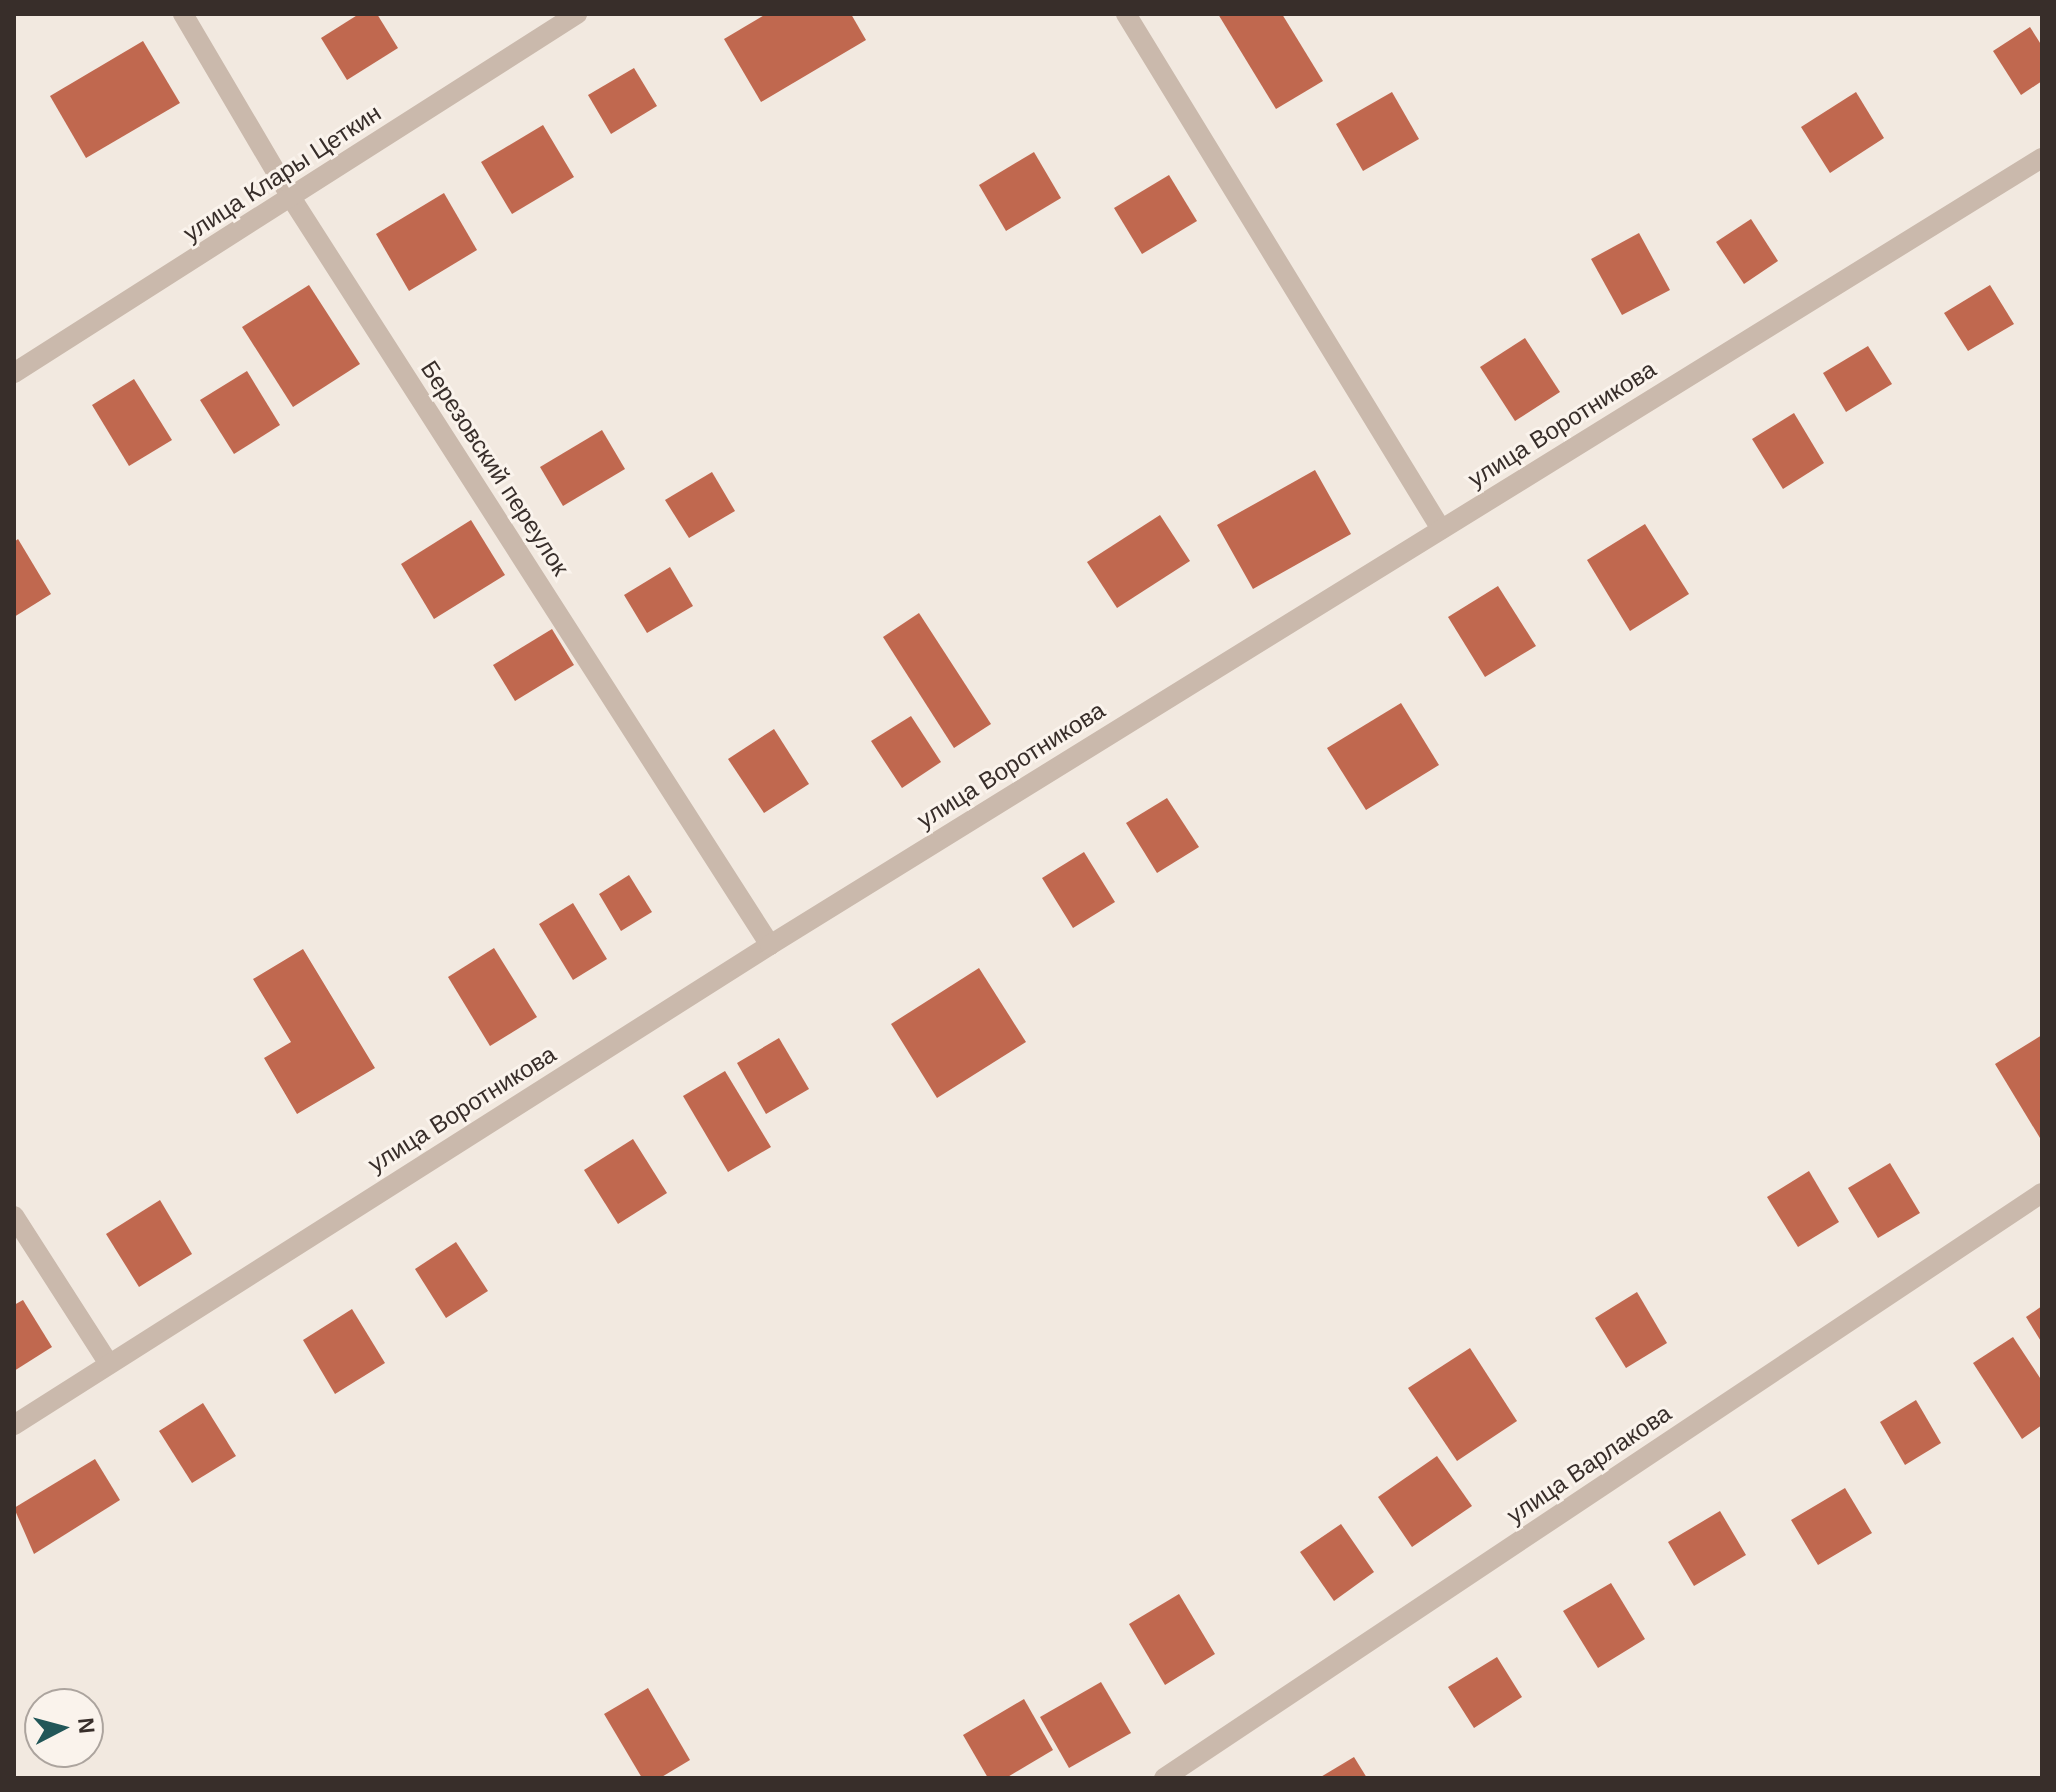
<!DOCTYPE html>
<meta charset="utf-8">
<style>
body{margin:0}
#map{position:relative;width:2056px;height:1792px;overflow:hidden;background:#f2e9e0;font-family:Arial,sans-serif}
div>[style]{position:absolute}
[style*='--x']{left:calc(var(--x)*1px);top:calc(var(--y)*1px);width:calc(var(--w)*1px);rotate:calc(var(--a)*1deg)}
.building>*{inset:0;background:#c0684f}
.minor>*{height:20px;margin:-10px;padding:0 10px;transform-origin:10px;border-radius:10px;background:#cab9ac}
span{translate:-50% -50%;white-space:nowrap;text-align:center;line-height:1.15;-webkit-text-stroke:6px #faf3ec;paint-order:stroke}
.street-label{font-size:24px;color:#382e2a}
.frame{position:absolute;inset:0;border:16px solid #382e2a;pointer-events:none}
.north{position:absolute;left:24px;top:1688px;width:80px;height:80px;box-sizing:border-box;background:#faf3ec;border:2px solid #aca49e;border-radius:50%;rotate:84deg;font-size:22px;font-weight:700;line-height:32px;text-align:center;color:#382e2a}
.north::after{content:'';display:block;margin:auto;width:28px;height:36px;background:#215658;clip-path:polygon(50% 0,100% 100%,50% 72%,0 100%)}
</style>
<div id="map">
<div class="building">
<div style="clip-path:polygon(359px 14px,377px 14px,398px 48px,347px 80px,321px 38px)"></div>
<div style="clip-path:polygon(766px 14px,851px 14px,866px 40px,761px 102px,724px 39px)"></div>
<div style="clip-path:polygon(1218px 14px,1282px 14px,1323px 81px,1276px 109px)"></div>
<div style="clip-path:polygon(2030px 27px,2042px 46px,2042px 81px,2021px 95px,1993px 51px)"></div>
<div style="clip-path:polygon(143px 41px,180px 103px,86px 158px,50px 96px)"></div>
<div style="clip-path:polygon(634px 68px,657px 106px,611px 134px,588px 95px)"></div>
<div style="clip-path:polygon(1392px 92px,1419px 139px,1363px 171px,1336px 124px)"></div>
<div style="clip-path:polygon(1856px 92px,1884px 138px,1830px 173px,1801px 127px)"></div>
<div style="clip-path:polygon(543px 125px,574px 177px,512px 214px,481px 162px)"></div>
<div style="clip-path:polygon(1034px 152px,1061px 198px,1006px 231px,979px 185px)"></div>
<div style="clip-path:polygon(1169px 175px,1197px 221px,1142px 254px,1114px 208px)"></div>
<div style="clip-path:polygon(444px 193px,477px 250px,409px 291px,376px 234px)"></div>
<div style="clip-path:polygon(1751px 219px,1778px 261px,1744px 284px,1716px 242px)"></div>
<div style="clip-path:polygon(1639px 233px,1670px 290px,1622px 315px,1591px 259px)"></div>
<div style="clip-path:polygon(309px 285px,360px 364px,293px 407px,242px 327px)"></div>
<div style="clip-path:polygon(1990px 285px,2014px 324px,1968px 351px,1944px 313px)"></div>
<div style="clip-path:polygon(1525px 338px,1560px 392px,1515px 421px,1480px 367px)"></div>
<div style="clip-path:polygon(1868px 346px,1892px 384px,1846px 412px,1823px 373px)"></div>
<div style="clip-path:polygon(247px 371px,280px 425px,234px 454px,200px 400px)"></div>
<div style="clip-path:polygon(134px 379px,172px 440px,129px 466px,92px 405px)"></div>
<div style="clip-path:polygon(1794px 413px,1824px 463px,1783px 489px,1752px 439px)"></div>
<div style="clip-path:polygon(602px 430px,625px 469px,563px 506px,540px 467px)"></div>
<div style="clip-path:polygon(1315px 470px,1351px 534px,1253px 589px,1217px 525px)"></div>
<div style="clip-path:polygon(712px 472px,735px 511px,689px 538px,665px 500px)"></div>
<div style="clip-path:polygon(1160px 515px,1190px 561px,1117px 608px,1087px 562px)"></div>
<div style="clip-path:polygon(471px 520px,505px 575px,434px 619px,401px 564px)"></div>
<div style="clip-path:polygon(1645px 524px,1689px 594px,1630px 631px,1587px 560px)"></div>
<div style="clip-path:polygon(18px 539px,51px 594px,14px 617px,14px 542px)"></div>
<div style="clip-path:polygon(670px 567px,693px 606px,647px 633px,624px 595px)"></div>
<div style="clip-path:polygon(1498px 586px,1536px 646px,1485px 677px,1448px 617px)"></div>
<div style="clip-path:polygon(919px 613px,991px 724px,954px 748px,883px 637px)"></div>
<div style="clip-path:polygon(552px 629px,574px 665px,515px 701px,493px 665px)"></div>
<div style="clip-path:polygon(1401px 703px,1439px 765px,1366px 810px,1327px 748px)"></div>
<div style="clip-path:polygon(911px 716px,941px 762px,902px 788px,871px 741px)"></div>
<div style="clip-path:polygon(774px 729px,809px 784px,764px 813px,728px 759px)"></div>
<div style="clip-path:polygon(1167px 798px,1199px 847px,1157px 873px,1126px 823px)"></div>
<div style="clip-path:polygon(1084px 852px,1115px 902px,1073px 928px,1042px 878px)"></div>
<div style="clip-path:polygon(629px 875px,652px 912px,621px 931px,599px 894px)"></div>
<div style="clip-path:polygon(573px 903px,607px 959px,573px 980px,539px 924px)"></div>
<div style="clip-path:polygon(494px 948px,537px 1017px,490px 1046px,448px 977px)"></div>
<div style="clip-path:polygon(303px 949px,375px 1068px,297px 1114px,264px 1058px,291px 1042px,253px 979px)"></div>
<div style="clip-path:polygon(979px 968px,1026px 1042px,937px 1098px,891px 1024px)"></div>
<div style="clip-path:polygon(2042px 1035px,2042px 1137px,2040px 1138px,1995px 1064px)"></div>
<div style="clip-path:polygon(779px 1038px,809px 1089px,766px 1114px,737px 1063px)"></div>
<div style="clip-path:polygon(725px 1071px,771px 1147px,728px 1172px,683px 1096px)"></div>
<div style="clip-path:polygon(633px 1139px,667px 1193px,618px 1224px,584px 1170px)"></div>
<div style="clip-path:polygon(1890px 1163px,1920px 1213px,1878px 1238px,1848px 1188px)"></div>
<div style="clip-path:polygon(1809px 1171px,1839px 1222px,1798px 1247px,1767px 1197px)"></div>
<div style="clip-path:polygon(160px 1200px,192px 1254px,139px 1287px,106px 1234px)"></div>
<div style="clip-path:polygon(456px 1242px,488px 1291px,446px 1318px,415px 1269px)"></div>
<div style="clip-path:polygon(1637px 1292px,1667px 1343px,1626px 1368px,1595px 1318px)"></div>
<div style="clip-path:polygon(23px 1300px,52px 1347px,14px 1371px,14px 1305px)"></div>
<div style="clip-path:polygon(2042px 1306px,2042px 1343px,2026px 1317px)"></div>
<div style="clip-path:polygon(352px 1309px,385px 1363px,335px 1394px,303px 1340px)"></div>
<div style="clip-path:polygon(2013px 1337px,2042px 1381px,2042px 1425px,2022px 1439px,1973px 1363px)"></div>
<div style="clip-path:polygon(1470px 1348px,1517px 1421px,1457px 1461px,1408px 1388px)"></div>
<div style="clip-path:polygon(1916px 1400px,1941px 1443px,1905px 1465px,1880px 1422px)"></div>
<div style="clip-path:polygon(203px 1403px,236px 1456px,192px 1483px,159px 1431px)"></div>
<div style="clip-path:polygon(1437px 1456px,1472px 1506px,1412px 1547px,1378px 1497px)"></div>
<div style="clip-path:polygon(95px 1459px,120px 1500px,34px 1554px,14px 1508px)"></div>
<div style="clip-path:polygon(1845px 1488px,1872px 1533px,1818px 1565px,1791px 1520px)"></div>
<div style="clip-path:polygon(1720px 1511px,1746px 1555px,1694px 1586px,1668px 1542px)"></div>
<div style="clip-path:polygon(1341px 1524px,1374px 1572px,1334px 1601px,1300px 1552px)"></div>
<div style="clip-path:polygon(1611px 1583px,1645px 1639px,1598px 1668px,1563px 1611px)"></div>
<div style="clip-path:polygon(1179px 1594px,1215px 1654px,1165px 1685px,1129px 1624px)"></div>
<div style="clip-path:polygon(1497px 1657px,1522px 1697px,1474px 1728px,1448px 1687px)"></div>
<div style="clip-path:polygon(1101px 1682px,1131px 1733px,1069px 1768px,1040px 1717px)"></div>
<div style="clip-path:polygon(648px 1688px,690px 1760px,660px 1778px,642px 1778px,604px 1714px)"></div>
<div style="clip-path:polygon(1024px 1699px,1053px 1750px,1006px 1778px,988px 1778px,963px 1735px)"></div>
<div style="clip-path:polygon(1354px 1757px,1367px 1778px,1319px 1778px)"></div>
</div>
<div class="minor">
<div style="--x:183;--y:14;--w:215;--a:59.5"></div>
<div style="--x:292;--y:199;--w:886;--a:57.35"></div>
<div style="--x:1126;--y:14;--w:604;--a:58.55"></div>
<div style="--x:14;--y:373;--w:668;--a:-32.52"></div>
<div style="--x:14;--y:1216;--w:176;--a:57.3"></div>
<div style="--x:14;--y:1425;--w:896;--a:-32.41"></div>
<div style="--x:770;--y:945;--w:1496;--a:-31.75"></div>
<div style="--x:1164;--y:1778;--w:1055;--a:-33.68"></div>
</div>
<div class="street-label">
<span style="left:282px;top:173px;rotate:-33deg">улица Клары Цеткин</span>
<span style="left:1562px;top:424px;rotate:-32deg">улица Воротникова</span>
<span style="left:495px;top:468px;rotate:57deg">Березовский переулок</span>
<span style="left:1011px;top:765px;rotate:-32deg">улица Воротникова</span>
<span style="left:462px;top:1109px;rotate:-32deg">улица Воротникова</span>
<span style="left:1589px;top:1464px;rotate:-34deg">улица Варлакова</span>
</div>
<div class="frame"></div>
<div class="north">N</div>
</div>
